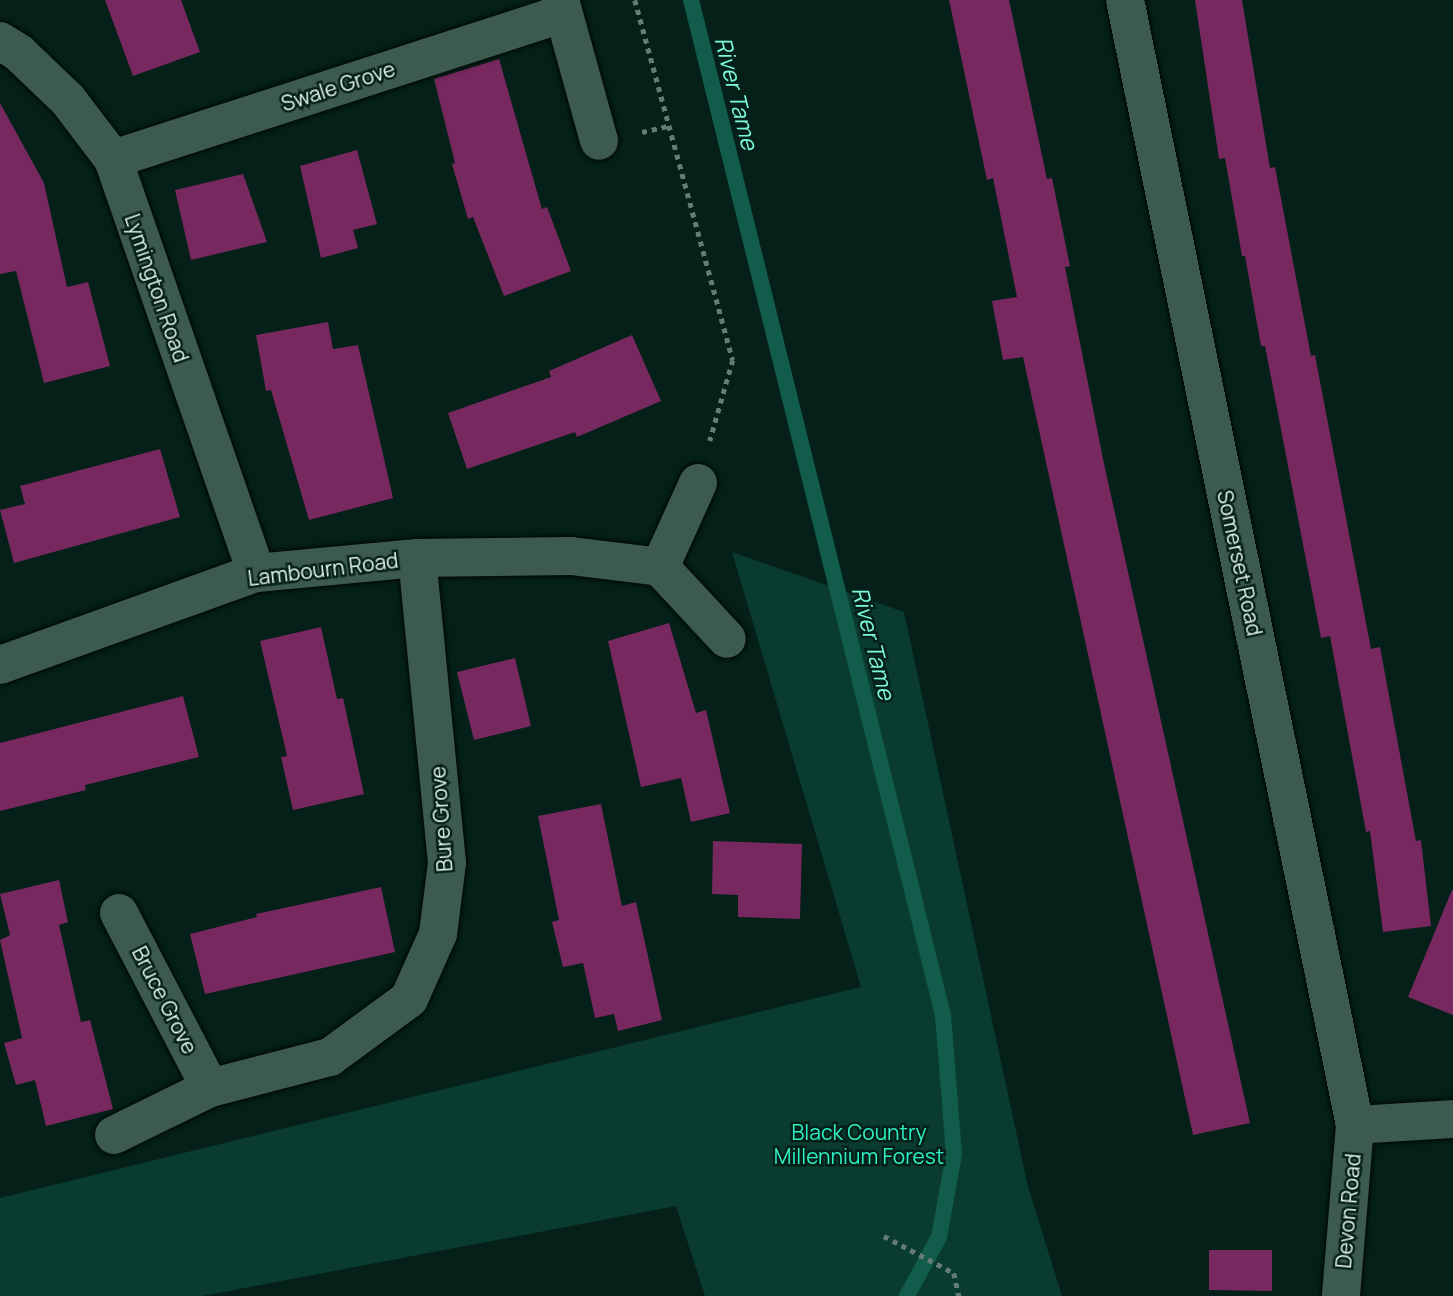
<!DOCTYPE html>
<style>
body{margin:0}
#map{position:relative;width:1453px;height:1296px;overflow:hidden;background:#042019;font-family:Manrope,sans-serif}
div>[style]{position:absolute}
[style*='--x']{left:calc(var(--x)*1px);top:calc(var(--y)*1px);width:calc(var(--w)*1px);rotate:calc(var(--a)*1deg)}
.green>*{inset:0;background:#093c2f}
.stream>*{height:16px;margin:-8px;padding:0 8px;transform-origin:8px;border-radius:8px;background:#115c4a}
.building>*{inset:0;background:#77285e}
.path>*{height:4.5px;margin-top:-2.25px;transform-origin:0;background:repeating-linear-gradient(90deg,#657c75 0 5px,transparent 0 10px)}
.roads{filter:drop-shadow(0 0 2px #000905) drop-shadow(0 0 2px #000905)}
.minor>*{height:38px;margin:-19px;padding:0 19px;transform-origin:19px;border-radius:19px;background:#3d5a51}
span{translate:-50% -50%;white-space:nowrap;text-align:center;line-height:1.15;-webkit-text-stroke:5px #042019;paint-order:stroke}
.street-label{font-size:21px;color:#e3f3ed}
.park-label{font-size:21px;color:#2eefc3}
.water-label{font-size:23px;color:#7af9d4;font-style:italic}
</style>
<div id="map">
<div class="green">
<div style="clip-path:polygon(732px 552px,904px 612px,1028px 1187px,1062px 1296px,705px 1296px,676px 1206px,202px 1296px,0 1296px,0 1198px,861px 987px)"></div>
</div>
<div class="stream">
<div style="--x:691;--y:0;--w:1046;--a:76.06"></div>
<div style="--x:943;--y:1015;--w:139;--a:85.5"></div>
<div style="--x:954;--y:1154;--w:84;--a:100.2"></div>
<div style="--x:939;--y:1237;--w:67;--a:118.5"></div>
</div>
<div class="building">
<div style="clip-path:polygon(105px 0,181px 0,200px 52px,133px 76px)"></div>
<div style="clip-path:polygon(949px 0,1009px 0,1047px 179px,1052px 178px,1070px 266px,1065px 267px,1103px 459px,1250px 1123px,1193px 1135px,1023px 357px,1003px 360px,992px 301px,1017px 297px,993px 178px,987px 180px)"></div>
<div style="clip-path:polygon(1195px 0,1242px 0,1270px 168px,1275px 167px,1311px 356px,1315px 355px,1371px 649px,1380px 647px,1416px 841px,1421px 840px,1431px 926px,1383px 932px,1370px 831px,1366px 832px,1330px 636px,1321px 638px,1265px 346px,1261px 346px,1245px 256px,1242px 256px,1225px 158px,1219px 159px)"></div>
<div style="clip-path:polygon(499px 59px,542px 209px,547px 207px,571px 271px,504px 296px,473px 217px,468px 219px,452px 164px,455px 163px,434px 79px)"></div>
<div style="clip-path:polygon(0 103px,44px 183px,67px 287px,88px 282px,110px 366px,44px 383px,16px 271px,0 274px)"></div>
<div style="clip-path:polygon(357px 150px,377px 224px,353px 230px,358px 248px,321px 258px,300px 166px)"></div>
<div style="clip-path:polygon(243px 174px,267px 242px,191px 260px,175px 190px)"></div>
<div style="clip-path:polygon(328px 322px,333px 349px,358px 345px,393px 498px,309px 520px,271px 390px,266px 391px,256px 335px)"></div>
<div style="clip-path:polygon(632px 335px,661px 401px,577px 437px,575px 432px,467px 469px,448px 413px,551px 377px,549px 371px)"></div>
<div style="clip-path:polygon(160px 449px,180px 517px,14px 563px,0 510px,25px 504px,20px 486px)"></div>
<div style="clip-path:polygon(669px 623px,696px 713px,706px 710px,730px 813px,691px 822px,681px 778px,641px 787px,608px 641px)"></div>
<div style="clip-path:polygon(321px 627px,337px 699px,343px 698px,364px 794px,293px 810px,281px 757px,287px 756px,260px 641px)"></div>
<div style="clip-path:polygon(515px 658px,531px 726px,474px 740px,457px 672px)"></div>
<div style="clip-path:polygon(183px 696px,199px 757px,85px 785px,86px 790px,0 811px,0 743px)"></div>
<div style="clip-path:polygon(601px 804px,622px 906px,636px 902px,662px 1020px,618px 1031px,614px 1014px,595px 1018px,583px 963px,563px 967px,552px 922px,559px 920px,538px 816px)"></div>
<div style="clip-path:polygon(713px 841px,802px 844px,800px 919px,738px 917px,738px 895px,712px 894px)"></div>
<div style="clip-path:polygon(59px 880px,68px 922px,59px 925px,81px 1022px,90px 1020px,113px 1109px,46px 1126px,35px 1080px,16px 1085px,4px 1043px,22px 1038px,0 940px,10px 935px,0 894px)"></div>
<div style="clip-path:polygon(381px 887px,395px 952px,205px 994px,190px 934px,257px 917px,256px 914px)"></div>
<div style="clip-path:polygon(1452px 890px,1453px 890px,1453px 1015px,1408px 997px)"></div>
<div style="clip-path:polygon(1209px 1250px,1272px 1250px,1272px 1291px,1209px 1290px)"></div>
</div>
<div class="path">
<div style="--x:635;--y:0;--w:373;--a:74.8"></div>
<div style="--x:733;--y:360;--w:84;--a:105.9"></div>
<div style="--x:642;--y:132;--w:27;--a:-13"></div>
<div style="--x:884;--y:1236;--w:79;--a:27.9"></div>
<div style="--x:954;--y:1273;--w:24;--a:78"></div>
</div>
<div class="roads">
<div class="minor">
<div style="--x:560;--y:0;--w:146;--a:74.5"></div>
<div style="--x:1125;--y:0;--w:1148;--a:78.45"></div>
<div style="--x:1355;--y:1125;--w:172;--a:94.7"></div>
<div style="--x:0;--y:41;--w:22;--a:32"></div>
<div style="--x:19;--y:53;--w:68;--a:43.8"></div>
<div style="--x:68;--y:100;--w:74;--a:52.7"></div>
<div style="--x:113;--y:159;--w:438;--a:70.9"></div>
<div style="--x:113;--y:159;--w:473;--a:-17.9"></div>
<div style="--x:698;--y:483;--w:92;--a:114.3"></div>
<div style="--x:660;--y:567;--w:98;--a:47.1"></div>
<div style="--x:0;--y:665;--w:272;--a:-19.8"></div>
<div style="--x:256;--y:573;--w:162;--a:-5.3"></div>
<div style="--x:417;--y:558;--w:154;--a:-0.7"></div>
<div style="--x:571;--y:556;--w:90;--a:7"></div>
<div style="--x:119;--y:913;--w:197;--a:62.5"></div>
<div style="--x:1355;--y:1125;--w:98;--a:-3.5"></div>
<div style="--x:114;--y:1135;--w:107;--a:-26.1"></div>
<div style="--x:210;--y:1088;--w:124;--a:-14.5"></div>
<div style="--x:330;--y:1057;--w:98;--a:-36.3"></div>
<div style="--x:409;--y:999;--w:71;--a:-66"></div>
<div style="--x:438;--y:934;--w:72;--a:-82.8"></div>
<div style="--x:447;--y:863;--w:306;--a:-95.6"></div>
</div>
</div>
<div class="street-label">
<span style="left:338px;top:86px;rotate:-18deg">Swale Grove</span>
<span style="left:157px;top:288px;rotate:71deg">Lymington Road</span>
<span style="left:1240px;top:563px;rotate:78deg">Somerset Road</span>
<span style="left:323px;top:569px;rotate:-7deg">Lambourn Road</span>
<span style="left:441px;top:819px;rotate:-94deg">Bure Grove</span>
<span style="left:165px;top:1000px;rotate:63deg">Bruce Grove</span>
<span style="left:1348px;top:1211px;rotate:-85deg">Devon Road</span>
</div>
<div class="park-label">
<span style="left:859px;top:1144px">Black Country<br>Millennium Forest</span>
</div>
<div class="water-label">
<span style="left:737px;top:93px;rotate:76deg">River Tame</span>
<span style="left:874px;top:643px;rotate:76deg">River Tame</span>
</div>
</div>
